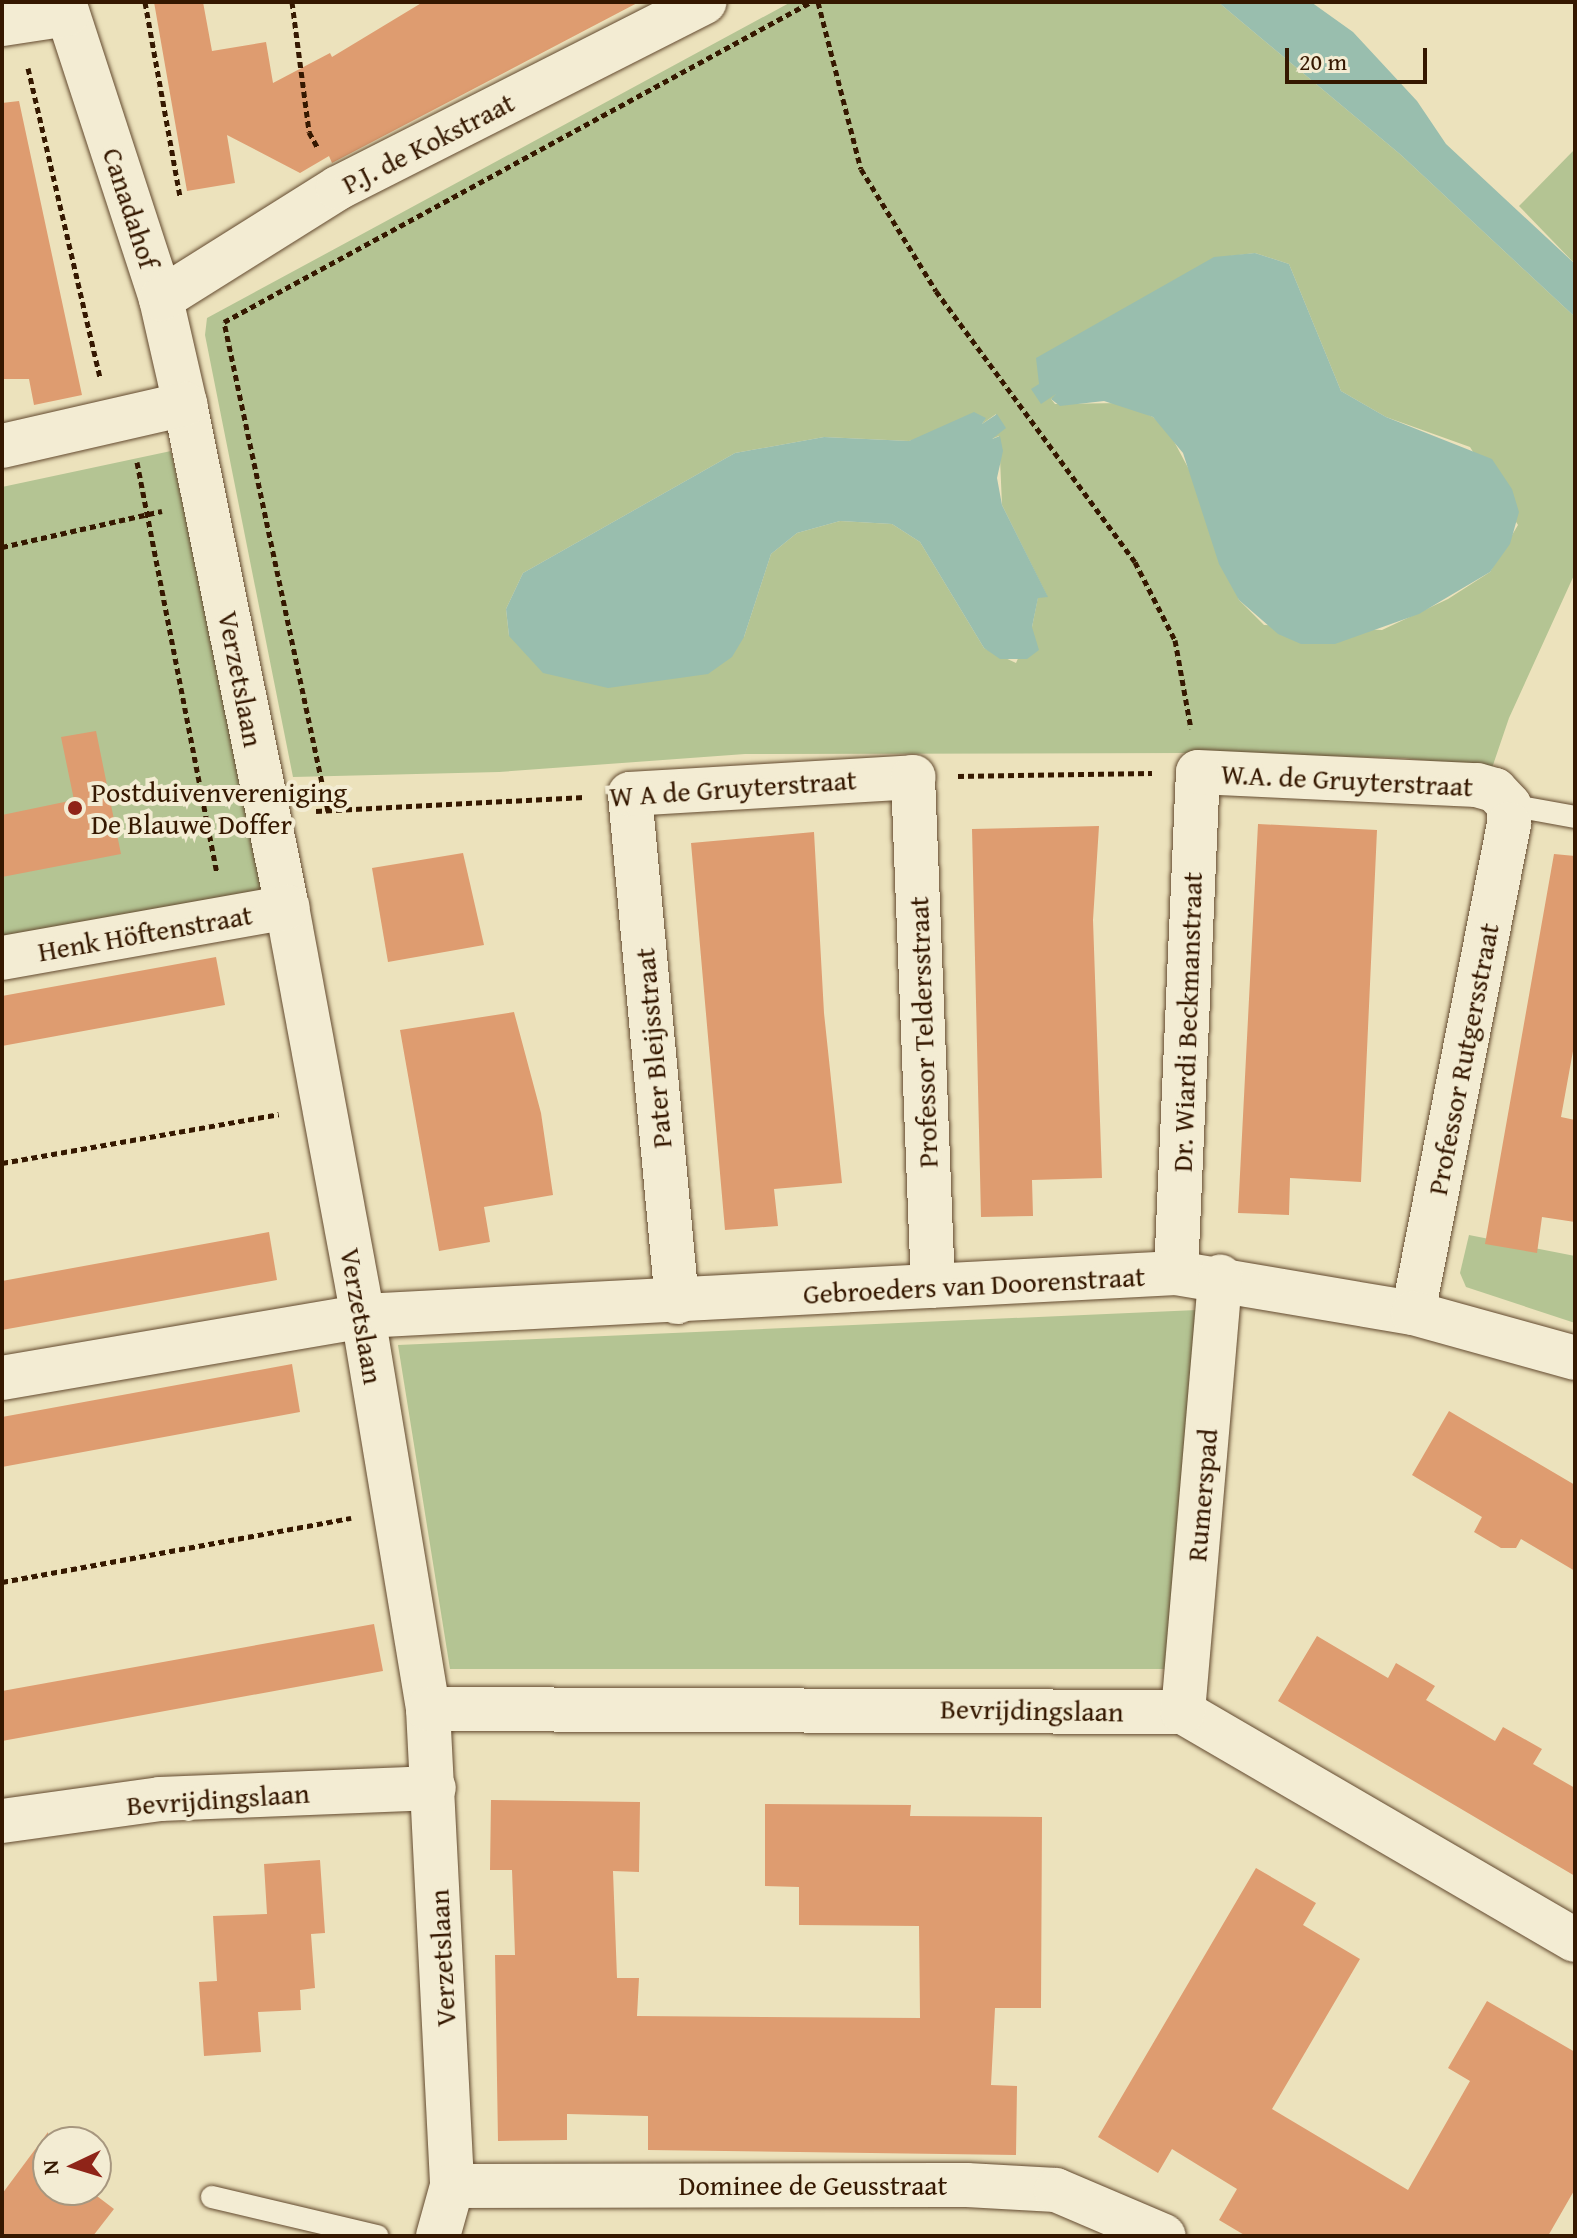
<!DOCTYPE html>
<meta charset="utf-8">
<style>
body{margin:0}
#map{position:relative;width:1577px;height:2238px;overflow:hidden;background:#ece2bc;font-family:"Gentium Book Plus",serif}
div>[style]{position:absolute}
[style*='--x']{left:calc(var(--x)*1px);top:calc(var(--y)*1px);width:calc(var(--w)*1px);rotate:calc(var(--a)*1deg)}
.green>*{inset:0;background:#b4c493}
.water>*{inset:0;background:#99beae}
.building>*{inset:0;background:#de9c70}
.path>*{height:5px;margin-top:-2.5px;transform-origin:0;background:repeating-linear-gradient(90deg,#351800 0 6px,transparent 0 10px)}
.roads{filter:drop-shadow(0 0 2px #634a2f) drop-shadow(0 0 2px #634a2f)}
.lane>*{height:22px;margin:-11px;padding:0 11px;transform-origin:11px;border-radius:11px;background:#f3ecd3}
.street>*{height:44px;margin:-22px;padding:0 22px;transform-origin:22px;border-radius:22px;background:#f3ecd3}
.dots>*{width:22px;height:22px;translate:-50% -50%;box-sizing:border-box;border:4px solid #f3ecd3;border-radius:50%}
span{translate:-50% -50%;white-space:nowrap;text-align:center;line-height:1.15;-webkit-text-stroke:8px #f3ecd3;paint-order:stroke}
.street-label{font-size:28px;color:#351800}
.poi-label{font-size:28px;color:#351800}
.left{translate:0 -50%;text-align:left}
.frame{position:absolute;inset:0;border:4px solid #351800;pointer-events:none}
.north{position:absolute;left:32px;top:2126px;width:80px;height:80px;box-sizing:border-box;background:#f3ecd3;border:2px solid #a7977f;border-radius:50%;rotate:266deg;font-size:22px;font-weight:700;line-height:32px;text-align:center;color:#351800}
.north::after{content:'';display:block;margin:auto;width:28px;height:36px;background:#8f2418;clip-path:polygon(50% 0,100% 100%,50% 72%,0 100%)}
.scale{position:absolute;left:1285px;top:48px;width:142px;height:36px;box-sizing:border-box;border:4px solid #351800;border-top:0;padding-left:10px;font-size:24px;line-height:28px;white-space:nowrap;color:#351800;-webkit-text-stroke:6px #f3ecd3;paint-order:stroke}
</style>
<div id="map">
<div class="green">
<div style="clip-path:polygon(evenodd,791px 2px,1218px 2px,1401px 155px,1575px 317px,1575px 573px,1509px 718px,1492px 768px,1404px 758px,1189px 753px,745px 754px,499px 772px,293px 777px,205px 335px,207px 318px,791px 2px,1255px 253px,1289px 264px,1341px 391px,1386px 417px,1470px 447px,1518px 525px,1490px 572px,1448px 599px,1382px 630px,1264px 625px,1239px 600px,1193px 477px,1169px 432px,1153px 417px,1121px 403px,1055px 404px,1051px 399px,1057px 396px,1044px 379px,1214px 258px,1255px 253px,791px 2px,996px 414px,991px 439px,999px 436px,1002px 505px,1047px 596px,1038px 597px,1032px 627px,1016px 663px,984px 648px,920px 542px,892px 524px,840px 521px,797px 533px,771px 554px,744px 637px,509px 636px,506px 609px,523px 573px,735px 453px,824px 437px,909px 441px,985px 419px,982px 424px,996px 414px)"></div>
<div style="clip-path:polygon(1575px 149px,1575px 264px,1519px 206px)"></div>
<div style="clip-path:polygon(171px 451px,267px 890px,2px 937px,2px 487px)"></div>
<div style="clip-path:polygon(1469px 1235px,1575px 1256px,1575px 1323px,1466px 1287px,1460px 1273px)"></div>
<div style="clip-path:polygon(1197px 1310px,1169px 1669px,450px 1669px,398px 1345px)"></div>
</div>
<div class="water">
<div style="clip-path:polygon(1218px 2px,1311px 2px,1353px 32px,1417px 101px,1446px 144px,1575px 264px,1575px 317px,1401px 155px)"></div>
<div style="clip-path:polygon(1255px 253px,1289px 264px,1341px 391px,1386px 417px,1492px 459px,1512px 489px,1519px 512px,1510px 544px,1490px 572px,1419px 614px,1335px 644px,1301px 644px,1278px 634px,1239px 600px,1219px 564px,1183px 453px,1153px 417px,1104px 401px,1060px 406px,1051px 399px,1056px 394px,1041px 404px,1031px 389px,1039px 384px,1036px 358px,1214px 257px)"></div>
<div style="clip-path:polygon(974px 412px,986px 418px,982px 424px,997px 414px,1006px 428px,992px 439px,1000px 436px,1003px 451px,997px 478px,1002px 505px,1048px 597px,1038px 598px,1032px 627px,1039px 650px,1027px 659px,1000px 659px,984px 648px,920px 542px,892px 524px,840px 521px,797px 533px,771px 554px,744px 637px,732px 657px,708px 674px,608px 688px,543px 673px,509px 636px,506px 609px,523px 573px,735px 453px,824px 437px,909px 441px)"></div>
</div>
<div class="building">
<div style="clip-path:polygon(154px 2px,203px 2px,212px 51px,266px 42px,273px 83px,330px 53px,332px 57px,423px 2px,639px 2px,332px 163px,329px 156px,300px 173px,227px 135px,235px 183px,187px 191px)"></div>
<div style="clip-path:polygon(19px 101px,82px 395px,34px 405px,29px 379px,2px 379px,2px 103px)"></div>
<div style="clip-path:polygon(96px 731px,121px 854px,2px 877px,2px 815px,74px 800px,61px 737px)"></div>
<div style="clip-path:polygon(1258px 824px,1377px 830px,1361px 1182px,1290px 1178px,1289px 1215px,1238px 1213px)"></div>
<div style="clip-path:polygon(1099px 826px,1093px 920px,1102px 1178px,1032px 1180px,1033px 1216px,981px 1217px,972px 829px)"></div>
<div style="clip-path:polygon(814px 832px,824px 1013px,842px 1183px,774px 1189px,778px 1226px,725px 1230px,691px 843px)"></div>
<div style="clip-path:polygon(463px 853px,484px 945px,388px 962px,372px 868px)"></div>
<div style="clip-path:polygon(1554px 854px,1575px 856px,1575px 1040px,1561px 1117px,1575px 1120px,1575px 1222px,1542px 1217px,1537px 1253px,1485px 1244px)"></div>
<div style="clip-path:polygon(216px 957px,225px 1005px,2px 1046px,2px 996px)"></div>
<div style="clip-path:polygon(514px 1012px,541px 1113px,553px 1195px,484px 1207px,490px 1242px,439px 1251px,400px 1030px)"></div>
<div style="clip-path:polygon(269px 1232px,277px 1280px,2px 1330px,2px 1281px)"></div>
<div style="clip-path:polygon(292px 1364px,300px 1412px,2px 1467px,2px 1417px)"></div>
<div style="clip-path:polygon(1449px 1411px,1575px 1485px,1575px 1571px,1521px 1539px,1516px 1548px,1501px 1548px,1474px 1532px,1482px 1517px,1412px 1475px)"></div>
<div style="clip-path:polygon(374px 1624px,383px 1671px,2px 1741px,2px 1691px)"></div>
<div style="clip-path:polygon(1317px 1636px,1388px 1678px,1396px 1663px,1435px 1686px,1426px 1700px,1495px 1741px,1503px 1727px,1542px 1749px,1533px 1764px,1575px 1788px,1575px 1876px,1278px 1701px)"></div>
<div style="clip-path:polygon(491px 1800px,640px 1802px,639px 1872px,613px 1871px,617px 1978px,639px 1978px,637px 2016px,920px 2018px,919px 1926px,799px 1925px,799px 1887px,765px 1886px,765px 1804px,911px 1805px,910px 1816px,1042px 1817px,1041px 2008px,995px 2008px,991px 2085px,1017px 2086px,1016px 2155px,648px 2150px,648px 2116px,567px 2114px,567px 2140px,498px 2141px,495px 1955px,515px 1955px,512px 1870px,490px 1870px)"></div>
<div style="clip-path:polygon(320px 1860px,325px 1933px,311px 1934px,315px 1988px,300px 1990px,301px 2010px,258px 2012px,261px 2052px,204px 2056px,199px 1982px,217px 1981px,213px 1916px,267px 1914px,264px 1864px)"></div>
<div style="clip-path:polygon(1256px 1868px,1316px 1903px,1303px 1925px,1360px 1959px,1272px 2109px,1408px 2190px,1470px 2081px,1448px 2068px,1487px 2001px,1575px 2052px,1575px 2189px,1548px 2236px,1246px 2236px,1219px 2220px,1237px 2189px,1172px 2149px,1158px 2173px,1098px 2137px)"></div>
<div style="clip-path:polygon(48px 2132px,48px 2190px,89px 2190px,114px 2209px,93px 2236px,2px 2236px,2px 2194px)"></div>
</div>
<div class="path">
<div style="--x:145;--y:2;--w:198;--a:79.8"></div>
<div style="--x:292;--y:2;--w:131;--a:82.5"></div>
<div style="--x:309;--y:132;--w:18;--a:61"></div>
<div style="--x:818;--y:2;--w:172;--a:75.6"></div>
<div style="--x:861;--y:169;--w:143;--a:58.4"></div>
<div style="--x:936;--y:291;--w:336;--a:53.7"></div>
<div style="--x:1135;--y:562;--w:88;--a:62.9"></div>
<div style="--x:1175;--y:640;--w:90;--a:79.8"></div>
<div style="--x:28;--y:68;--w:318;--a:76.9"></div>
<div style="--x:137;--y:462;--w:418;--a:79"></div>
<div style="--x:2;--y:547;--w:164;--a:-12.7"></div>
<div style="--x:958;--y:776;--w:194;--a:-0.9"></div>
<div style="--x:316;--y:811;--w:269;--a:-3"></div>
<div style="--x:328;--y:811;--w:500;--a:-102"></div>
<div style="--x:224;--y:322;--w:669;--a:-28.6"></div>
<div style="--x:2;--y:1163;--w:281;--a:-10"></div>
<div style="--x:2;--y:1582;--w:355;--a:-10.4"></div>
</div>
<div class="roads">
<div class="lane">
<div style="--x:1509;--y:805;--w:67;--a:10.3"></div>
<div style="--x:212;--y:2197;--w:170;--a:13.3"></div>
</div>
<div class="street">
<div style="--x:64;--y:2;--w:312;--a:71.9"></div>
<div style="--x:161;--y:299;--w:108;--a:77.1"></div>
<div style="--x:185;--y:404;--w:513;--a:78.54"></div>
<div style="--x:287;--y:907;--w:416;--a:79.5"></div>
<div style="--x:363;--y:1316;--w:398;--a:80.6"></div>
<div style="--x:428;--y:1709;--w:478;--a:87.1"></div>
<div style="--x:452;--y:2186;--w:52;--a:105.6"></div>
<div style="--x:2;--y:24;--w:66;--a:-8.7"></div>
<div style="--x:161;--y:299;--w:209;--a:-32.1"></div>
<div style="--x:338;--y:188;--w:411;--a:-26.9"></div>
<div style="--x:2;--y:446;--w:188;--a:-12.9"></div>
<div style="--x:2;--y:958;--w:290;--a:-10.1"></div>
<div style="--x:1176;--y:1273;--w:501;--a:-87.49"></div>
<div style="--x:1198;--y:772;--w:279;--a:2.7"></div>
<div style="--x:1477;--y:785;--w:19;--a:16"></div>
<div style="--x:1495;--y:790;--w:21;--a:47"></div>
<div style="--x:1509;--y:805;--w:19;--a:90"></div>
<div style="--x:1509;--y:824;--w:498;--a:101.1"></div>
<div style="--x:677;--y:1302;--w:510;--a:-95.29"></div>
<div style="--x:630;--y:794;--w:284;--a:-3.4"></div>
<div style="--x:913;--y:777;--w:509;--a:87.75"></div>
<div style="--x:2;--y:1378;--w:366;--a:-9.7"></div>
<div style="--x:363;--y:1316;--w:814;--a:-3.03"></div>
<div style="--x:1176;--y:1273;--w:240;--a:9.6"></div>
<div style="--x:1413;--y:1313;--w:168;--a:15.5"></div>
<div style="--x:428;--y:1709;--w:755;--a:0.23"></div>
<div style="--x:1183;--y:1712;--w:453;--a:30.2"></div>
<div style="--x:1183;--y:1712;--w:437;--a:-85.1"></div>
<div style="--x:2;--y:1821;--w:160;--a:-7.9"></div>
<div style="--x:160;--y:1799;--w:274;--a:-2.3"></div>
<div style="--x:452;--y:2186;--w:515;--a:-0.11"></div>
<div style="--x:967;--y:2185;--w:89;--a:3.2"></div>
<div style="--x:1056;--y:2190;--w:117;--a:23.1"></div>
</div>
</div>
<div class="dots">
<div style="left:75px;top:808px;background:#8f2418"></div>
</div>
<div class="street-label">
<span style="left:428px;top:143px;rotate:-27deg">P.J. de Kokstraat</span>
<span style="left:131px;top:208px;rotate:72deg">Canadahof</span>
<span style="left:241px;top:679px;rotate:79deg">Verzetslaan</span>
<span style="left:1347px;top:780px;rotate:3deg">W.A. de Gruyterstraat</span>
<span style="left:733px;top:788px;rotate:-4deg">W A de Gruyterstraat</span>
<span style="left:145px;top:933px;rotate:-10deg">Henk Höftenstraat</span>
<span style="left:1187px;top:1022px;rotate:-88deg">Dr. Wiardi Beckmanstraat</span>
<span style="left:923px;top:1032px;rotate:-92deg">Professor Teldersstraat</span>
<span style="left:653px;top:1048px;rotate:-95deg">Pater Bleijsstraat</span>
<span style="left:1463px;top:1059px;rotate:-79deg">Professor Rutgersstraat</span>
<span style="left:974px;top:1285px;rotate:-3deg">Gebroeders van Doorenstraat</span>
<span style="left:362px;top:1316px;rotate:80deg">Verzetslaan</span>
<span style="left:1202px;top:1495px;rotate:-85deg">Rumerspad</span>
<span style="left:1032px;top:1710px;rotate:1deg">Bevrijdingslaan</span>
<span style="left:218px;top:1799px;rotate:-4deg">Bevrijdingslaan</span>
<span style="left:442px;top:1958px;rotate:-93deg">Verzetslaan</span>
<span style="left:813px;top:2185px">Dominee de Geusstraat</span>
</div>
<div class="poi-label">
<span class="left" style="left:91px;top:808px">Postduivenvereniging<br>De Blauwe Doffer</span>
</div>
<div class="frame"></div>
<div class="north">N</div>
<div class="scale">20 m</div>
</div>
